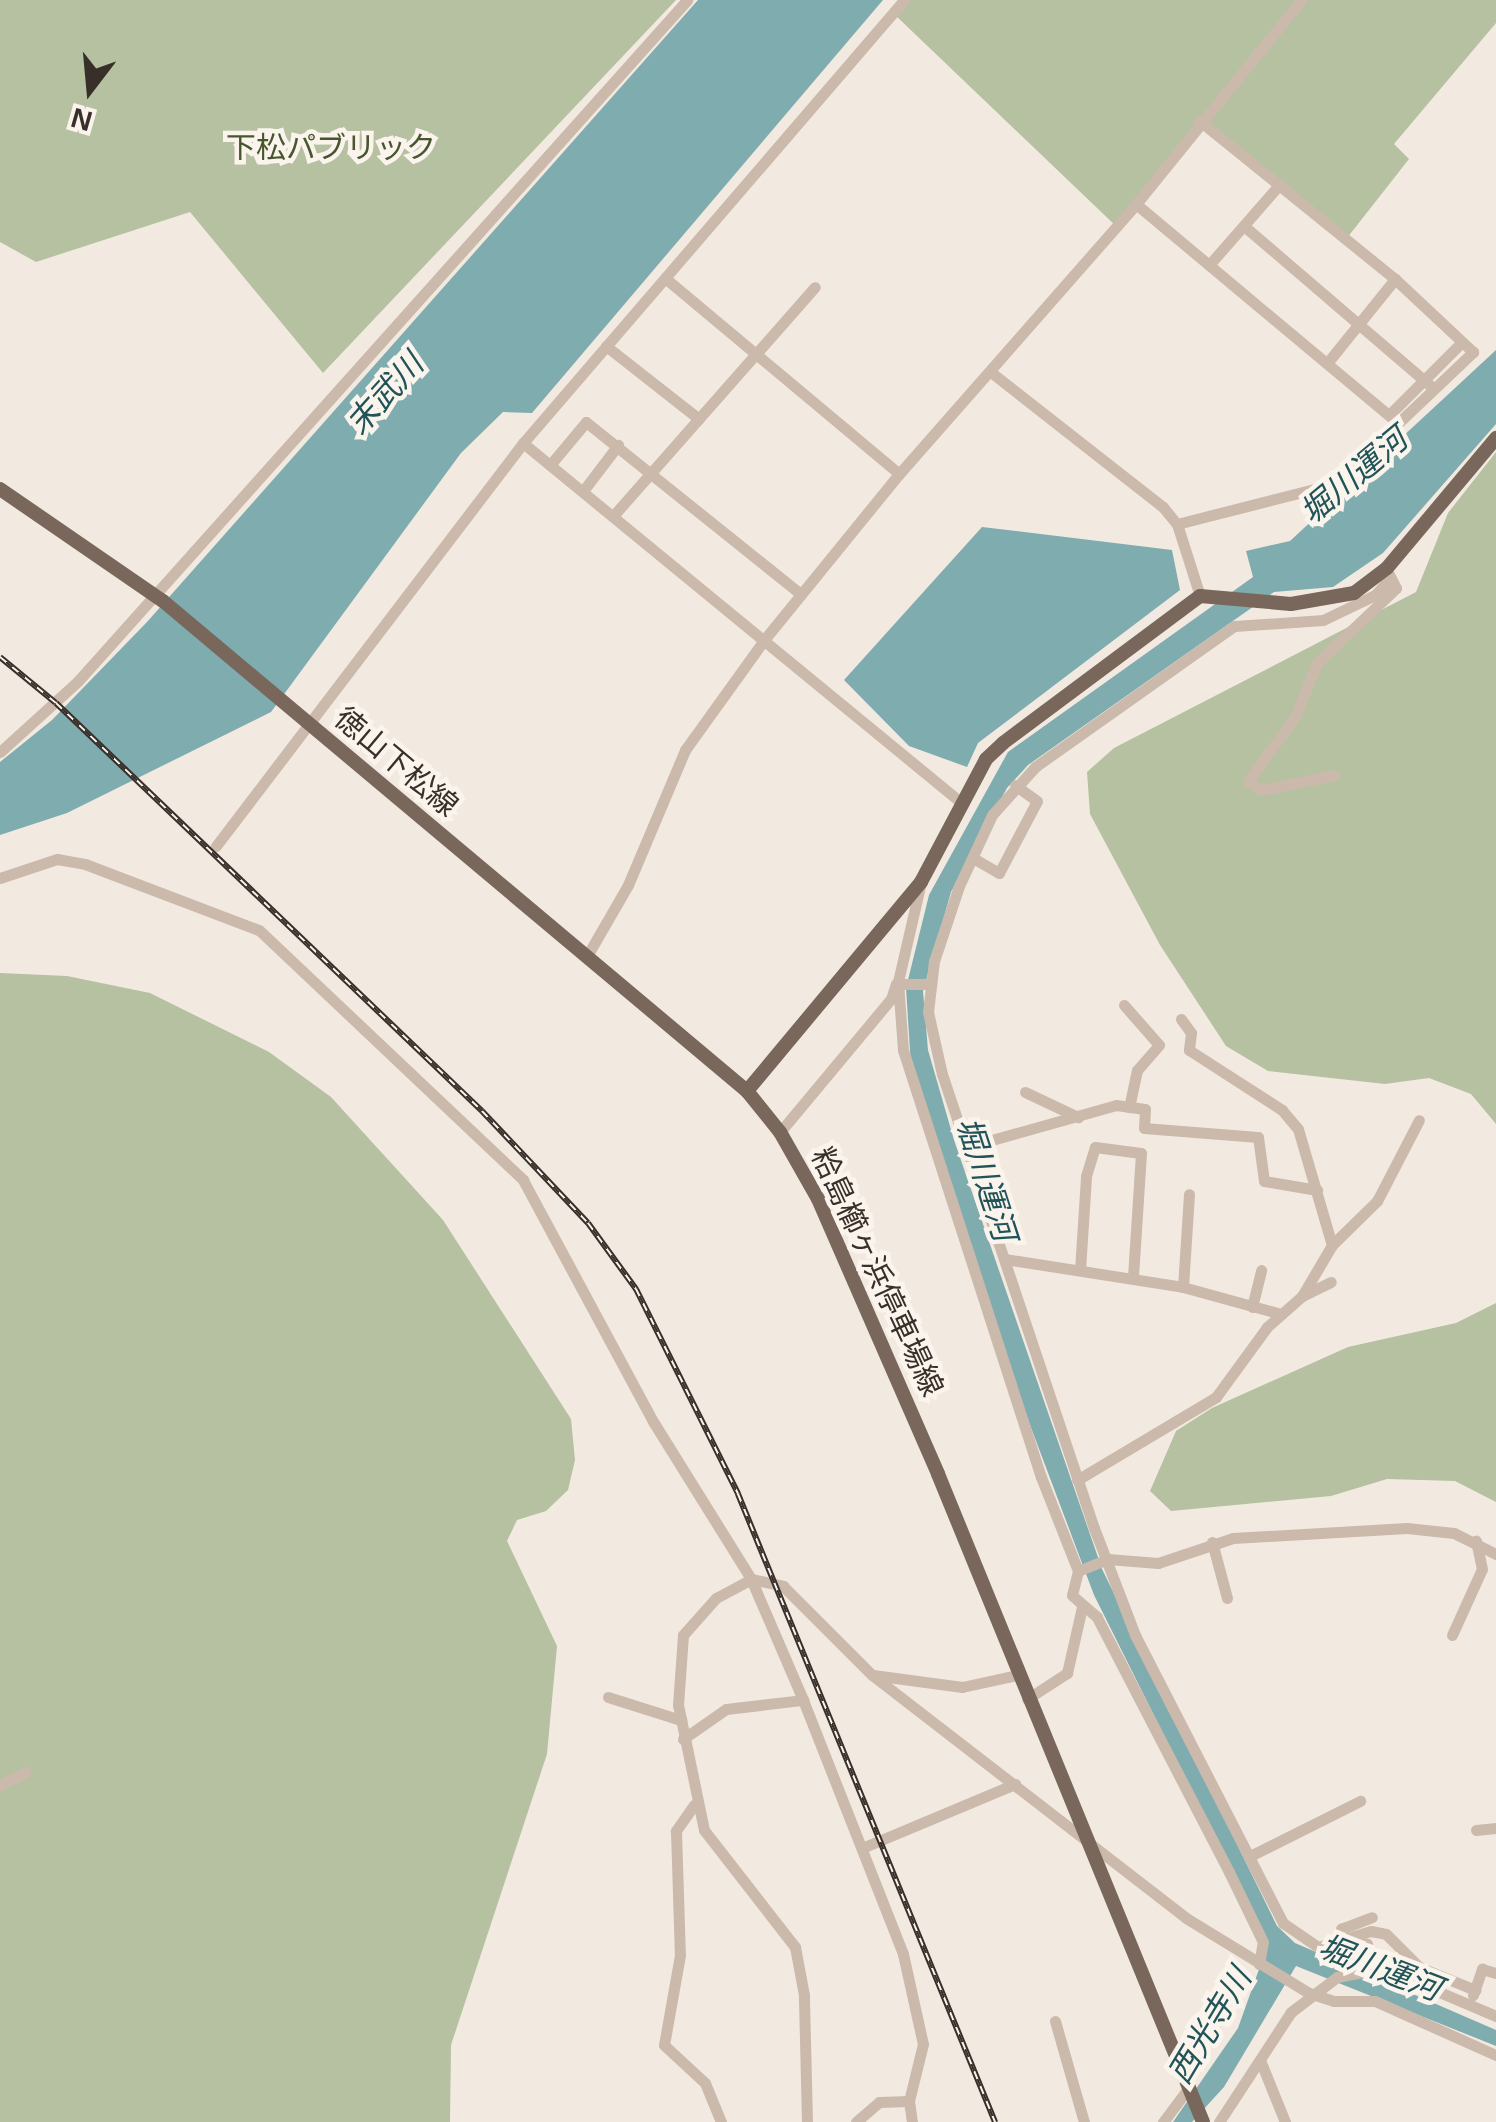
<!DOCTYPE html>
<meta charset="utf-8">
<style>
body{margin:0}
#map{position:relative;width:1496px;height:2122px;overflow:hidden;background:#f2eae0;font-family:Arial,"Noto Sans JP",sans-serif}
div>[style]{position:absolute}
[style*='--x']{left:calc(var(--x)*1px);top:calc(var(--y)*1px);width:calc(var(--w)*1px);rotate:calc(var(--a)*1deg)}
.green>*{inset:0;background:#b5c1a0}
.water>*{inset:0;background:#7facaf}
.minor>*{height:11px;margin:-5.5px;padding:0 5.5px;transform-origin:5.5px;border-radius:5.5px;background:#cbbaab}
.major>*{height:14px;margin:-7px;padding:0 7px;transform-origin:7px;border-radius:7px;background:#7a675c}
.rail>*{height:6px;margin-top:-3px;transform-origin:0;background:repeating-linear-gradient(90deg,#faf4ec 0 8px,#392f2a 0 16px);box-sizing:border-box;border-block:2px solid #392f2a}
span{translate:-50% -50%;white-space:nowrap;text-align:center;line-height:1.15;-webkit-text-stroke:9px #faf4ec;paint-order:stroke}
.park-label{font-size:30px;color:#47562f}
.street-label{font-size:30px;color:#392f2a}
.water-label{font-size:32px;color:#215459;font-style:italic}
.north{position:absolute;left:40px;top:40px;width:100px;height:100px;-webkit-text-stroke:8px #faf4ec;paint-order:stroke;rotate:196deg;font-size:28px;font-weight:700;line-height:40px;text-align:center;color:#392f2a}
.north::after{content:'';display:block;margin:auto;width:35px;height:45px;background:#392f2a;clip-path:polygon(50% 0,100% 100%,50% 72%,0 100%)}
</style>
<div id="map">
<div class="green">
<div style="clip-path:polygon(0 0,676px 0,323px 373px,190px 212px,36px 262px,0 242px)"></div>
<div style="clip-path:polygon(903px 0,1496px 0,1496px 23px,1394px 144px,1409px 159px,1347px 238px,1199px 120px,1118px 228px,893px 13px)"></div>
<div style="clip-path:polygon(1496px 452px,1496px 1124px,1471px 1094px,1429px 1078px,1385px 1084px,1268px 1071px,1226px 1046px,1160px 945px,1090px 814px,1087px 772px,1114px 748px,1416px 592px,1448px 513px)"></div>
<div style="clip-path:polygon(0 973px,67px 976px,150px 993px,269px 1052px,331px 1097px,443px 1220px,571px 1419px,575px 1460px,568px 1490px,546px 1511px,517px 1520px,507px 1541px,557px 1646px,547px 1754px,451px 2045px,450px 2122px,0 2122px)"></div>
<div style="clip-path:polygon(1496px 1303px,1496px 1502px,1455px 1481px,1387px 1479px,1331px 1496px,1171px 1511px,1150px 1491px,1176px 1431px,1212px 1408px,1348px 1347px,1456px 1323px)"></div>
</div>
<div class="water">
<div style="clip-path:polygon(698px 0,883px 0,532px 413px,503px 412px,461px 453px,271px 712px,67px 813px,0 835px,0 762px,52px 720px,147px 622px)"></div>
<div style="clip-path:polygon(1496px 350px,1496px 424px,1383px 553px,1333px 587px,1274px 592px,1028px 765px,1007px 788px,951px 892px,923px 991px,928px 1050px,954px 1140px,1102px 1569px,1277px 1926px,1295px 1943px,1496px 2030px,1496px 2046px,1296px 1966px,1224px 2087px,1192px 2122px,1173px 2122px,1238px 2028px,1268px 1944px,1094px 1595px,1024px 1409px,911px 1066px,906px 988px,929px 895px,1008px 752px,1253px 577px,1246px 551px,1290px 541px)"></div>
<div style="clip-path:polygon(982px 527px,1172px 550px,1180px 590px,978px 743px,967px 767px,909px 746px,844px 680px)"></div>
</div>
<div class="minor">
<div style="--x:1136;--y:204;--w:340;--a:39.9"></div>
<div style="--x:1244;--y:226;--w:249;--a:40.6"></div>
<div style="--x:1209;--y:265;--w:108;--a:-48.8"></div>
<div style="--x:665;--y:278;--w:305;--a:39.9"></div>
<div style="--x:606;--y:346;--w:118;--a:38.1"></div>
<div style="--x:1328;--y:362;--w:107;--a:-51.1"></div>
<div style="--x:992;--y:373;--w:217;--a:38.1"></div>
<div style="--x:1163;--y:507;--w:22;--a:51"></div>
<div style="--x:1177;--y:524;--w:76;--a:72.3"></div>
<div style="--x:1389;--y:415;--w:103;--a:-45"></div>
<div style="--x:523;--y:443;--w:569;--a:39.37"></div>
<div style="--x:550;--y:465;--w:56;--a:-50.1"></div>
<div style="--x:586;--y:422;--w:275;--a:38.7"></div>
<div style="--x:583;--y:491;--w:58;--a:-52.7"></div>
<div style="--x:613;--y:516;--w:305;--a:-48.6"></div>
<div style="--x:1177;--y:524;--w:162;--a:-14.3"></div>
<div style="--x:1334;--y:484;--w:192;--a:-43.5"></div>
<div style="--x:1473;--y:352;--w:107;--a:-136.9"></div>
<div style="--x:1395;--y:279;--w:252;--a:-141"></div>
<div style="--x:1390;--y:578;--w:23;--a:131"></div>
<div style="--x:1375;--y:595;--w:58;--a:154.3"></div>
<div style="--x:1323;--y:620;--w:89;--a:176.1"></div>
<div style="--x:1234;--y:626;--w:244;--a:144.7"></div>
<div style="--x:1035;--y:767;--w:64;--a:131.9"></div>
<div style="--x:992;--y:815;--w:78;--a:114.9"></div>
<div style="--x:959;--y:886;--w:79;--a:108.4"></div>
<div style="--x:934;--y:961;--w:51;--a:96.7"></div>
<div style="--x:928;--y:1012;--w:64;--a:77.3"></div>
<div style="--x:942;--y:1074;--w:479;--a:71.5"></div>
<div style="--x:1094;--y:1528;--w:115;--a:69"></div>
<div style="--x:1135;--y:1635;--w:324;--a:62.8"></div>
<div style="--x:1283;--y:1923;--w:42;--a:34.4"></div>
<div style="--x:1318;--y:1947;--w:55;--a:-16.8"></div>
<div style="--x:1371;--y:1931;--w:15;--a:11"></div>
<div style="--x:1386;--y:1934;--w:47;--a:45"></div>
<div style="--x:1419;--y:1967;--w:61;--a:22.3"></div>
<div style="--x:0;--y:752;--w:105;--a:-42.3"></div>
<div style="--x:78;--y:681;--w:914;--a:-48.19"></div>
<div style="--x:1334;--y:775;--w:75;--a:168.4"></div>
<div style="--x:1261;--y:790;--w:16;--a:-145"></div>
<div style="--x:1248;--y:781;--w:79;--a:-53.7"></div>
<div style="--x:1295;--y:717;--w:58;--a:-67.8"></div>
<div style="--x:1317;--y:663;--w:109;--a:-43.5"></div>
<div style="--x:1396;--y:588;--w:16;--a:-117"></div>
<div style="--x:216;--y:846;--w:507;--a:-52.7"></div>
<div style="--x:523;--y:443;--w:584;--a:-49.3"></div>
<div style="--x:973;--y:858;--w:30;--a:30"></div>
<div style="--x:999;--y:873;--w:81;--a:-62.2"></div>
<div style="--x:1037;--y:801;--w:27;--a:-144"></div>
<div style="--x:0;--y:878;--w:60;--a:-18.4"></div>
<div style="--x:57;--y:859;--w:28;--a:10"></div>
<div style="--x:85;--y:864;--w:186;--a:20.8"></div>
<div style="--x:259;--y:930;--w:364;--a:43.4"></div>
<div style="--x:523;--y:1180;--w:276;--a:61.7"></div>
<div style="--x:654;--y:1423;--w:184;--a:58.1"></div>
<div style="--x:751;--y:1579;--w:132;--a:66.7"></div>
<div style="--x:803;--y:1700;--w:273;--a:68.5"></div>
<div style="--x:903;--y:1954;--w:92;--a:77.5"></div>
<div style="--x:923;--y:2044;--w:59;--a:103.8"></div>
<div style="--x:909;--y:2101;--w:21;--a:82"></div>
<div style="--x:921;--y:882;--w:103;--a:103"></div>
<div style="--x:898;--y:982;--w:68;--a:85.8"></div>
<div style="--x:903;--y:1050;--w:449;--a:72.1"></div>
<div style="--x:1041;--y:1477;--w:101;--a:68.5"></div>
<div style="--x:587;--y:956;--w:82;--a:-60"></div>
<div style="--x:628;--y:885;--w:147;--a:-67.1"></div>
<div style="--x:685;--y:750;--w:135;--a:-54.3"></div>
<div style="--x:764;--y:640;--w:214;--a:-50.9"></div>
<div style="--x:899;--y:474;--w:359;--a:-48.7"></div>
<div style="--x:1136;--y:204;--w:262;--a:-51"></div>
<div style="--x:1124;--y:1005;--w:53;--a:48.8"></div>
<div style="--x:1159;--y:1045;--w:33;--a:131"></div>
<div style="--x:1137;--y:1070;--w:38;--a:102"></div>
<div style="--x:1181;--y:1019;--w:17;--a:54"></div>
<div style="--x:1191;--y:1033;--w:17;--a:97"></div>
<div style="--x:1189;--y:1050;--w:111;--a:32.8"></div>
<div style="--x:1282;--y:1110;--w:25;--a:50"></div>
<div style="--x:1298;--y:1129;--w:121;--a:73.7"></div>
<div style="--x:1025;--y:1092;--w:59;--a:25.3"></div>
<div style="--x:780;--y:1132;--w:173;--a:-50.2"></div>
<div style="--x:891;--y:999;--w:16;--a:-72"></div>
<div style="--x:896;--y:984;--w:34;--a:0"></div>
<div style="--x:967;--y:1147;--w:155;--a:-15.7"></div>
<div style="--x:1116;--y:1105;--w:29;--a:8"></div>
<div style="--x:1145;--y:1109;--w:19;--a:93"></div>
<div style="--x:1144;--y:1128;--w:114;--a:4.5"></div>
<div style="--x:1258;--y:1137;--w:44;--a:82.2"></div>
<div style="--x:1264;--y:1181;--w:54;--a:9.6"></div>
<div style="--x:1005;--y:1259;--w:180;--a:8.9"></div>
<div style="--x:1183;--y:1287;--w:102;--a:15.4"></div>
<div style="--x:1080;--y:1270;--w:94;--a:-86.3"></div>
<div style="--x:1086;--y:1176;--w:30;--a:-73"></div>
<div style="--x:1095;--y:1147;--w:46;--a:7.4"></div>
<div style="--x:1141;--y:1153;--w:125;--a:93.7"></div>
<div style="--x:1183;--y:1287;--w:93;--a:-86.3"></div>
<div style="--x:1302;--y:1296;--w:59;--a:-59.5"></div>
<div style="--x:1332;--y:1245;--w:63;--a:-44.4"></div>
<div style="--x:1377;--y:1201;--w:91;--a:-62.6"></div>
<div style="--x:1252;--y:1307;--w:38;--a:-76"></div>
<div style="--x:1077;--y:1480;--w:162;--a:-30.8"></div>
<div style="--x:1216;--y:1397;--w:87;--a:-53.9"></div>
<div style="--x:1267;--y:1327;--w:47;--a:-41.5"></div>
<div style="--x:1302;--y:1296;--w:32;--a:-26"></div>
<div style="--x:1212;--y:1542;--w:58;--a:75"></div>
<div style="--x:1452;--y:1635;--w:72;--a:-65.6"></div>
<div style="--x:1482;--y:1569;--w:29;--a:-102"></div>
<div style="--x:873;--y:1675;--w:90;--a:7.7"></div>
<div style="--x:962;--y:1687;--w:56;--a:-12.3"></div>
<div style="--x:608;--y:1697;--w:77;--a:17.5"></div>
<div style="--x:1027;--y:1699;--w:48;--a:-33"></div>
<div style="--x:1067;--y:1673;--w:68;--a:-77.2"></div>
<div style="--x:683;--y:1739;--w:52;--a:-34.9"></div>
<div style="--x:726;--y:1709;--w:78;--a:-6.7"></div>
<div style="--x:0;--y:1785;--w:29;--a:-27"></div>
<div style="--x:694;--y:1805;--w:32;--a:125"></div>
<div style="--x:676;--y:1831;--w:124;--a:88.2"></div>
<div style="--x:680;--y:1955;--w:91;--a:100.1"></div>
<div style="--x:664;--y:2045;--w:56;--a:42.8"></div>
<div style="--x:705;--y:2083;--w:42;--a:67.7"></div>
<div style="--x:1476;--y:1830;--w:20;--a:-6"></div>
<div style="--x:862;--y:1848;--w:166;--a:-22.7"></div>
<div style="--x:1252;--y:1855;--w:121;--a:-26.6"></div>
<div style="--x:1346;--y:1942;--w:21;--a:5"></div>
<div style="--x:1367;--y:1944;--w:28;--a:72"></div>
<div style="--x:1337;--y:1943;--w:15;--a:-74"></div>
<div style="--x:1341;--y:1929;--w:33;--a:-21"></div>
<div style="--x:1259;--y:1964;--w:22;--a:-80"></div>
<div style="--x:1263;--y:1942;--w:78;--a:-115.9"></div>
<div style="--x:1229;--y:1872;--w:287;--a:-117.4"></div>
<div style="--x:1097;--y:1617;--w:33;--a:-139"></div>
<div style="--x:1072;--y:1595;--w:25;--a:-76"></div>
<div style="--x:1078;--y:1571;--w:32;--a:-22"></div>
<div style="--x:1108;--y:1559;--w:50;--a:4.6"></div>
<div style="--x:1158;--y:1563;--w:79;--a:-18.4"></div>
<div style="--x:1233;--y:1538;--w:174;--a:-3.3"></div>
<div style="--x:1407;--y:1528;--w:47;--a:6.1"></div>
<div style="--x:1454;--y:1533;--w:47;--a:26.6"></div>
<div style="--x:1473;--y:1995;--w:28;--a:-71"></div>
<div style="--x:1482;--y:1969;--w:15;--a:16"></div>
<div style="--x:1055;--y:2021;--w:105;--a:74"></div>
<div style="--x:1260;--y:2060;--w:67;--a:68"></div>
<div style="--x:807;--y:2122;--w:127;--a:-91.4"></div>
<div style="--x:804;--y:1995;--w:49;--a:-100.6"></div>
<div style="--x:795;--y:1947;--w:148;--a:-127.9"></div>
<div style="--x:704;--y:1830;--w:128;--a:-101.7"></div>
<div style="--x:678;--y:1705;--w:70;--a:-85.9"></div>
<div style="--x:683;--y:1635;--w:50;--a:-48.3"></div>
<div style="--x:716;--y:1598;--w:40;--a:-28"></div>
<div style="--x:751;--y:1579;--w:33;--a:12"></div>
<div style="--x:783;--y:1586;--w:126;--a:45"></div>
<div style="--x:872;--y:1675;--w:397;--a:37.7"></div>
<div style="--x:1186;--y:1918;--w:144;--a:31.4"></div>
<div style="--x:1309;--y:1993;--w:26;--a:18"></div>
<div style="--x:1334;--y:2001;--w:41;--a:0"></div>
<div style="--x:1375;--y:2001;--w:133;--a:24.1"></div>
<div style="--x:856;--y:2122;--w:30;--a:-41"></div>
<div style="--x:879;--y:2102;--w:30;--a:-2"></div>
<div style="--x:1163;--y:2122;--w:45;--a:-53.1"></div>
<div style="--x:1219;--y:2122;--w:131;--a:-56.8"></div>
<div style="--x:1291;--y:2012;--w:58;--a:-37.3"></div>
<div style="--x:1337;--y:1977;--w:31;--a:-11"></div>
<div style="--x:1367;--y:1971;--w:37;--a:9"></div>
<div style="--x:1404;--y:1977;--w:100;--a:23"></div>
</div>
<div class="major">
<div style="--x:0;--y:489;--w:198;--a:34.5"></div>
<div style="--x:163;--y:601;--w:762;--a:40"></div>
<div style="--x:747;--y:1091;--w:53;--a:51.2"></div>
<div style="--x:780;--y:1132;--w:77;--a:60.4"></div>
<div style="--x:818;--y:1199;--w:300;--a:66.4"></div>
<div style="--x:938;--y:1474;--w:700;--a:67.76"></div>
<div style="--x:747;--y:1091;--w:272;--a:-50.2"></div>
<div style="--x:921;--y:882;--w:139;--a:-62.1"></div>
<div style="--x:986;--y:759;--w:23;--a:-43"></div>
<div style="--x:1003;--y:743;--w:246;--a:-36.7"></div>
<div style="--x:1200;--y:596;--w:91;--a:5"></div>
<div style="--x:1291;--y:604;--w:64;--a:-9.9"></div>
<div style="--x:1354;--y:593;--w:41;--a:-37.1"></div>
<div style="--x:1387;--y:568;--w:170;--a:-50"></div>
</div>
<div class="rail">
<div style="--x:0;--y:657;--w:72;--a:39.4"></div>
<div style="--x:56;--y:703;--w:590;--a:43.76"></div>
<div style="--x:482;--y:1111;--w:154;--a:46.6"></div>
<div style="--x:588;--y:1223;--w:82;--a:54"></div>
<div style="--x:636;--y:1289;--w:229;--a:63.5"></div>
<div style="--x:738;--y:1494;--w:679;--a:67.74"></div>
</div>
<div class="park-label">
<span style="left:331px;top:148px">下松パブリック</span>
</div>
<div class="street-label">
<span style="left:396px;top:762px;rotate:40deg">徳山下松線</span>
<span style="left:877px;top:1272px;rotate:65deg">粭島櫛ヶ浜停車場線</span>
</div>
<div class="water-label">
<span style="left:385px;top:394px;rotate:-48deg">末武川</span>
<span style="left:1354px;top:476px;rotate:-40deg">堀川運河</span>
<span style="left:986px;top:1179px;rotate:72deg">堀川運河</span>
<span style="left:1380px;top:1968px;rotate:21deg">堀川運河</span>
<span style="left:1210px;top:2026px;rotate:-59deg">西光寺川</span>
</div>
<div class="north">N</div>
</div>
